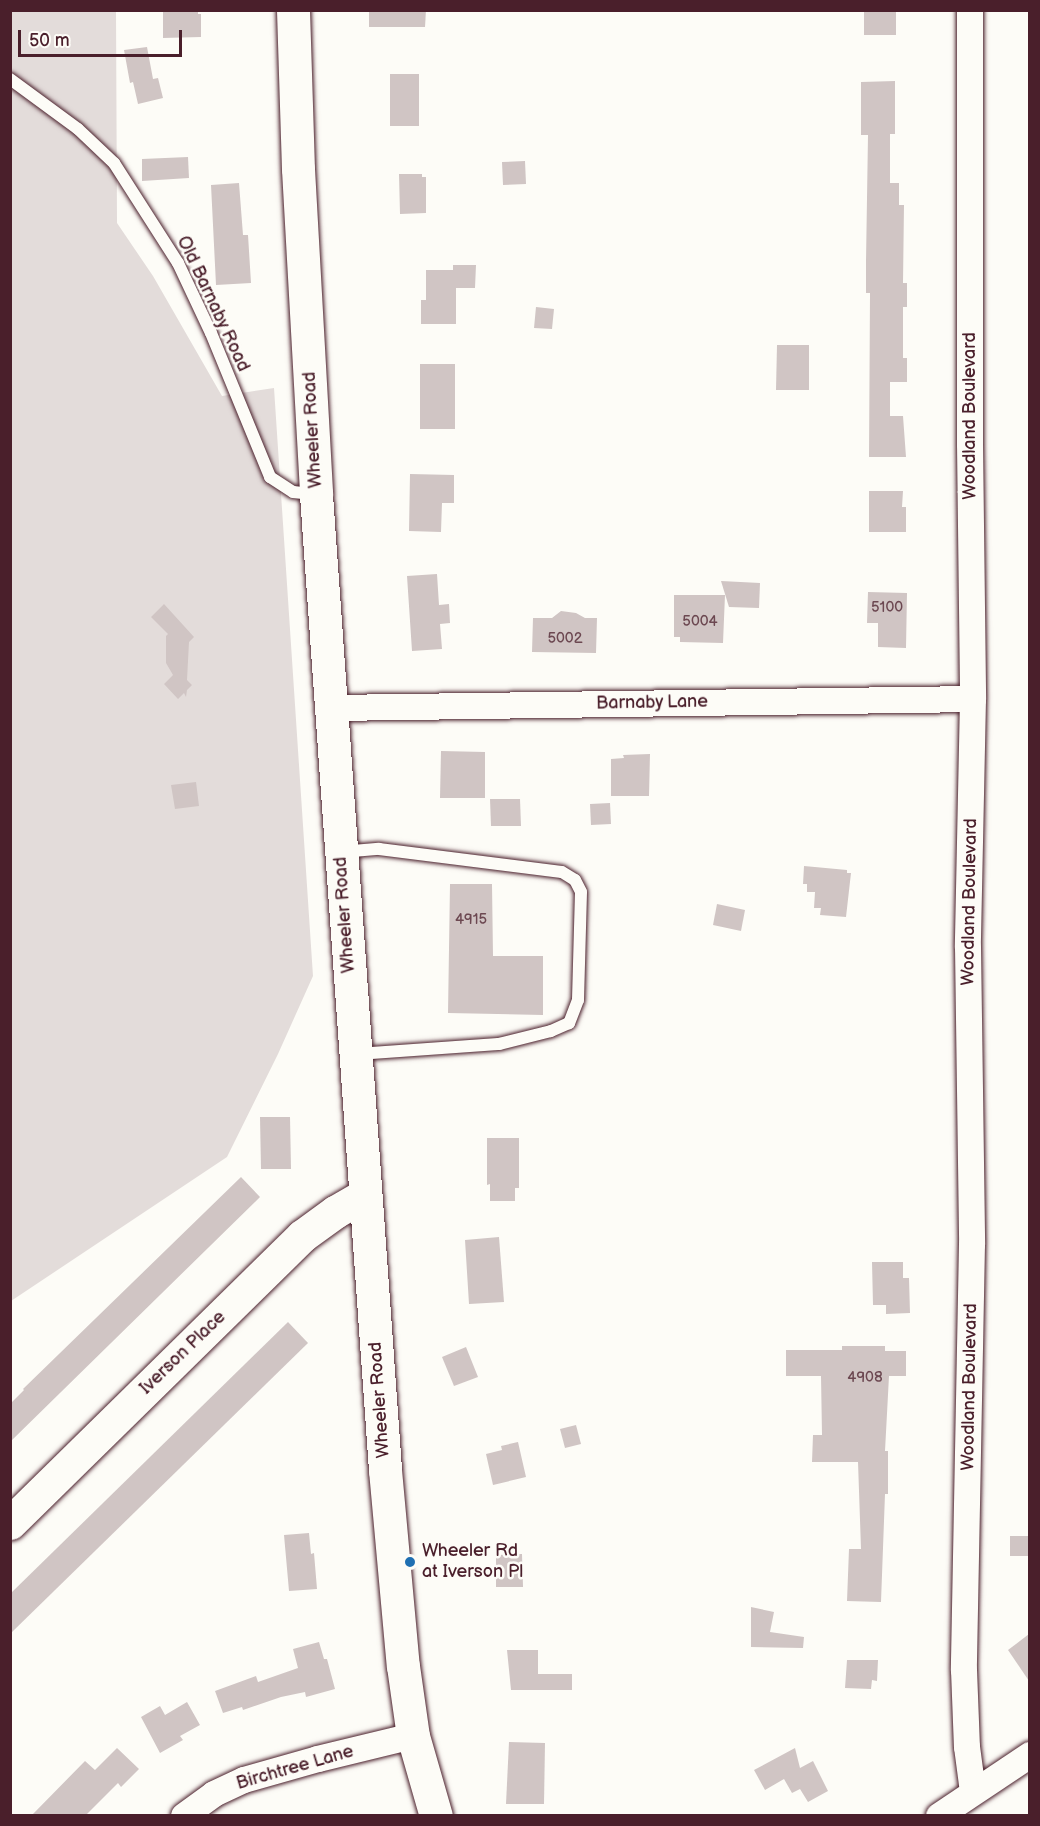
<!DOCTYPE html>
<style>
body{margin:0}
#map{position:relative;width:1040px;height:1826px;overflow:hidden;background:#fdfcf7;font-family:"Balsamiq Sans",sans-serif}
div>[style]{position:absolute}
[style*='--x']{left:calc(var(--x)*1px);top:calc(var(--y)*1px);width:calc(var(--w)*1px);rotate:calc(var(--a)*1deg)}
.green>*{inset:0;background:#e3dcda}
.building>*{inset:0;background:#d0c5c4}
.roads{filter:drop-shadow(0 0 2px #4a1f2b) drop-shadow(0 0 2px #4a1f2b)}
.service>*{height:12px;margin:-6px;padding:0 6px;transform-origin:6px;border-radius:6px;background:#fdfcf7}
.minor>*{height:26px;margin:-13px;padding:0 13px;transform-origin:13px;border-radius:13px;background:#fdfcf7}
.secondary>*{height:33px;margin:-16.5px;padding:0 16.5px;transform-origin:16.5px;border-radius:16.5px;background:#fdfcf7}
.dots>*{width:16px;height:16px;translate:-50% -50%;box-sizing:border-box;border:3px solid #fdfcf7;border-radius:50%}
span{translate:-50% -50%;white-space:nowrap;text-align:center;line-height:1.15;-webkit-text-stroke:5px #fdfcf7;paint-order:stroke}
.number-label{font-size:15px;color:#6c4851}
.number-label span{-webkit-text-stroke-width:0}
.street-label{font-size:18px;color:#4a1f2b}
.poi-label{font-size:18px;color:#4a1f2b}
.left{translate:0 -50%;text-align:left}
.frame{position:absolute;inset:0;border:12px solid #4a1f2b;pointer-events:none}
.scale{position:absolute;left:18px;top:30px;width:164px;height:27px;box-sizing:border-box;border:3px solid #4a1f2b;border-top:0;padding-left:8px;font-size:18px;line-height:21px;white-space:nowrap;color:#4a1f2b;-webkit-text-stroke:4px #fdfcf7;paint-order:stroke}
</style>
<div id="map">
<div class="green">
<div style="clip-path:polygon(11px 11px,116px 11px,117px 223px,153px 276px,222px 396px,274px 388px,313px 976px,278px 1054px,227px 1157px,11px 1301px)"></div>
</div>
<div class="building">
<div style="clip-path:polygon(163px 10px,198px 10px,198px 14px,201px 14px,201px 37px,163px 38px)"></div>
<div style="clip-path:polygon(369px 10px,426px 10px,425px 27px,369px 27px)"></div>
<div style="clip-path:polygon(864px 10px,896px 10px,896px 35px,864px 35px)"></div>
<div style="clip-path:polygon(147px 47px,153px 79px,158px 78px,163px 98px,138px 104px,133px 82px,130px 83px,124px 50px)"></div>
<div style="clip-path:polygon(390px 74px,419px 74px,419px 126px,390px 126px)"></div>
<div style="clip-path:polygon(895px 81px,895px 134px,890px 134px,890px 183px,899px 183px,899px 205px,904px 205px,903px 283px,907px 283px,907px 307px,903px 307px,903px 358px,907px 358px,907px 382px,890px 382px,890px 416px,903px 416px,906px 457px,869px 457px,870px 293px,866px 293px,866px 261px,868px 135px,861px 135px,861px 82px)"></div>
<div style="clip-path:polygon(188px 157px,189px 178px,142px 181px,142px 159px)"></div>
<div style="clip-path:polygon(525px 161px,526px 184px,503px 185px,502px 162px)"></div>
<div style="clip-path:polygon(399px 174px,422px 174px,422px 177px,426px 177px,426px 213px,400px 214px)"></div>
<div style="clip-path:polygon(239px 183px,243px 235px,248px 235px,251px 283px,216px 285px,211px 185px)"></div>
<div style="clip-path:polygon(453px 265px,476px 265px,475px 288px,456px 288px,456px 324px,421px 324px,421px 300px,426px 300px,426px 270px,453px 270px)"></div>
<div style="clip-path:polygon(536px 307px,554px 309px,552px 329px,534px 328px)"></div>
<div style="clip-path:polygon(777px 345px,809px 345px,809px 390px,776px 390px)"></div>
<div style="clip-path:polygon(420px 364px,455px 364px,455px 429px,420px 429px)"></div>
<div style="clip-path:polygon(410px 474px,454px 475px,454px 503px,442px 503px,441px 532px,409px 531px)"></div>
<div style="clip-path:polygon(869px 491px,903px 491px,902px 507px,906px 507px,906px 532px,869px 532px)"></div>
<div style="clip-path:polygon(437px 574px,439px 605px,449px 604px,450px 623px,440px 624px,442px 649px,412px 651px,407px 576px)"></div>
<div style="clip-path:polygon(721px 581px,760px 583px,759px 608px,729px 607px)"></div>
<div style="clip-path:polygon(868px 592px,907px 593px,906px 648px,878px 647px,878px 623px,867px 623px)"></div>
<div style="clip-path:polygon(674px 595px,725px 595px,723px 643px,680px 642px,680px 637px,674px 637px)"></div>
<div style="clip-path:polygon(164px 604px,194px 637px,189px 642px,187px 680px,192px 685px,187px 690px,186px 697px,184px 693px,178px 699px,164px 684px,173px 675px,166px 663px,166px 636px,168px 634px,151px 617px)"></div>
<div style="clip-path:polygon(561px 611px,576px 613px,585px 618px,597px 618px,596px 653px,532px 652px,533px 618px,552px 618px)"></div>
<div style="clip-path:polygon(441px 751px,485px 752px,485px 798px,440px 798px)"></div>
<div style="clip-path:polygon(650px 754px,649px 796px,611px 796px,611px 759px,624px 758px,623px 755px)"></div>
<div style="clip-path:polygon(196px 782px,199px 806px,175px 809px,171px 785px)"></div>
<div style="clip-path:polygon(490px 799px,520px 799px,521px 826px,491px 826px)"></div>
<div style="clip-path:polygon(610px 803px,611px 824px,591px 825px,590px 804px)"></div>
<div style="clip-path:polygon(804px 866px,847px 870px,847px 873px,851px 873px,846px 917px,820px 915px,821px 908px,814px 908px,815px 892px,807px 892px,807px 884px,803px 884px)"></div>
<div style="clip-path:polygon(450px 884px,492px 884px,493px 956px,543px 956px,543px 1015px,448px 1013px)"></div>
<div style="clip-path:polygon(717px 904px,745px 910px,741px 931px,713px 925px)"></div>
<div style="clip-path:polygon(260px 1117px,290px 1117px,291px 1169px,261px 1169px)"></div>
<div style="clip-path:polygon(487px 1138px,519px 1138px,519px 1188px,515px 1188px,515px 1201px,490px 1201px,490px 1184px,487px 1185px)"></div>
<div style="clip-path:polygon(241px 1177px,260px 1197px,10px 1442px,10px 1404px,24px 1390px,23px 1389px)"></div>
<div style="clip-path:polygon(499px 1237px,504px 1302px,469px 1304px,465px 1240px)"></div>
<div style="clip-path:polygon(872px 1262px,903px 1262px,903px 1278px,909px 1278px,910px 1313px,886px 1314px,886px 1305px,873px 1305px)"></div>
<div style="clip-path:polygon(288px 1322px,308px 1343px,10px 1634px,10px 1594px)"></div>
<div style="clip-path:polygon(842px 1346px,885px 1346px,885px 1351px,906px 1351px,906px 1376px,889px 1376px,885px 1451px,888px 1451px,888px 1494px,885px 1494px,881px 1602px,847px 1601px,849px 1549px,861px 1549px,858px 1462px,812px 1462px,813px 1435px,822px 1435px,821px 1376px,786px 1376px,786px 1350px,842px 1350px)"></div>
<div style="clip-path:polygon(466px 1347px,478px 1377px,454px 1386px,442px 1357px)"></div>
<div style="clip-path:polygon(576px 1425px,581px 1444px,565px 1448px,560px 1429px)"></div>
<div style="clip-path:polygon(518px 1442px,526px 1477px,493px 1485px,486px 1454px,502px 1450px,501px 1446px)"></div>
<div style="clip-path:polygon(309px 1533px,311px 1554px,314px 1553px,317px 1589px,289px 1591px,284px 1535px)"></div>
<div style="clip-path:polygon(1010px 1536px,1029px 1536px,1029px 1556px,1010px 1556px)"></div>
<div style="clip-path:polygon(522px 1554px,523px 1587px,496px 1587px,496px 1555px)"></div>
<div style="clip-path:polygon(751px 1607px,774px 1612px,770px 1632px,804px 1637px,803px 1648px,751px 1647px)"></div>
<div style="clip-path:polygon(1029px 1634px,1029px 1681px,1008px 1650px)"></div>
<div style="clip-path:polygon(319px 1642px,324px 1659px,327px 1659px,335px 1689px,306px 1697px,305px 1692px,281px 1697px,243px 1710px,242px 1707px,223px 1713px,215px 1691px,256px 1676px,258px 1682px,298px 1668px,293px 1649px)"></div>
<div style="clip-path:polygon(507px 1650px,538px 1650px,538px 1674px,572px 1674px,572px 1690px,511px 1690px)"></div>
<div style="clip-path:polygon(847px 1660px,878px 1660px,877px 1681px,872px 1680px,871px 1689px,845px 1688px)"></div>
<div style="clip-path:polygon(187px 1702px,200px 1725px,180px 1736px,183px 1740px,160px 1753px,141px 1717px,160px 1706px,165px 1715px)"></div>
<div style="clip-path:polygon(509px 1742px,545px 1743px,544px 1804px,506px 1804px)"></div>
<div style="clip-path:polygon(117px 1748px,139px 1769px,121px 1787px,118px 1783px,86px 1815px,32px 1815px,85px 1761px,95px 1770px)"></div>
<div style="clip-path:polygon(795px 1748px,800px 1768px,813px 1761px,828px 1791px,808px 1802px,800px 1789px,792px 1793px,784px 1779px,765px 1790px,754px 1770px)"></div>
</div>
<div class="roads">
<div class="service">
<div style="--x:10;--y:79;--w:84;--a:36.3"></div>
<div style="--x:78;--y:129;--w:50;--a:43.4"></div>
<div style="--x:114;--y:163;--w:119;--a:57.4"></div>
<div style="--x:178;--y:263;--w:77;--a:64.8"></div>
<div style="--x:211;--y:333;--w:156;--a:67.7"></div>
<div style="--x:270;--y:477;--w:27;--a:33"></div>
<div style="--x:293;--y:492;--w:20;--a:6"></div>
<div style="--x:341;--y:852;--w:38;--a:-5"></div>
<div style="--x:379;--y:849;--w:184;--a:7.2"></div>
<div style="--x:562;--y:872;--w:15;--a:32"></div>
<div style="--x:575;--y:880;--w:13;--a:63"></div>
<div style="--x:581;--y:892;--w:108;--a:91.6"></div>
<div style="--x:578;--y:1000;--w:25;--a:111"></div>
<div style="--x:569;--y:1023;--w:20;--a:156"></div>
<div style="--x:551;--y:1031;--w:54;--a:166"></div>
<div style="--x:499;--y:1044;--w:143;--a:176"></div>
</div>
<div class="minor">
<div style="--x:970;--y:10;--w:434;--a:90"></div>
<div style="--x:970;--y:444;--w:255;--a:89.3"></div>
<div style="--x:973;--y:699;--w:248;--a:91.2"></div>
<div style="--x:968;--y:947;--w:297;--a:89.2"></div>
<div style="--x:972;--y:1244;--w:426;--a:91.1"></div>
<div style="--x:964;--y:1670;--w:77;--a:87.8"></div>
<div style="--x:967;--y:1747;--w:45;--a:82.4"></div>
<div style="--x:332;--y:708;--w:641;--a:-0.8"></div>
<div style="--x:184;--y:1816;--w:37;--a:-36"></div>
<div style="--x:214;--y:1794;--w:33;--a:-25"></div>
<div style="--x:244;--y:1780;--w:77;--a:-15.8"></div>
<div style="--x:318;--y:1759;--w:98;--a:-13.6"></div>
<div style="--x:939;--y:1816;--w:110;--a:-33.8"></div>
</div>
<div class="secondary">
<div style="--x:293;--y:10;--w:159;--a:88.2"></div>
<div style="--x:298;--y:169;--w:326;--a:86.8"></div>
<div style="--x:316;--y:495;--w:977;--a:85.95"></div>
<div style="--x:385;--y:1470;--w:197;--a:84.8"></div>
<div style="--x:403;--y:1666;--w:71;--a:81.9"></div>
<div style="--x:413;--y:1736;--w:83;--a:74"></div>
<div style="--x:10;--y:1523;--w:409;--a:-44.5"></div>
<div style="--x:302;--y:1236;--w:41;--a:-36"></div>
<div style="--x:335;--y:1212;--w:34;--a:-30"></div>
</div>
</div>
<div class="dots">
<div style="left:410px;top:1562px;background:#1f6fb2"></div>
</div>
<div class="number-label">
<span style="left:887px;top:608px">5100</span>
<span style="left:700px;top:622px">5004</span>
<span style="left:565px;top:639px">5002</span>
<span style="left:471px;top:920px">4915</span>
<span style="left:865px;top:1378px">4908</span>
</div>
<div class="street-label">
<span style="left:213px;top:304px;rotate:65deg">Old Barnaby Road</span>
<span style="left:970px;top:416px;rotate:-90deg">Woodland Boulevard</span>
<span style="left:313px;top:430px;rotate:-93deg">Wheeler Road</span>
<span style="left:652px;top:703px;rotate:-1deg">Barnaby Lane</span>
<span style="left:970px;top:902px;rotate:-89deg">Woodland Boulevard</span>
<span style="left:345px;top:915px;rotate:-94deg">Wheeler Road</span>
<span style="left:183px;top:1353px;rotate:-44deg">Iverson Place</span>
<span style="left:970px;top:1387px;rotate:-89deg">Woodland Boulevard</span>
<span style="left:380px;top:1400px;rotate:-94deg">Wheeler Road</span>
<span style="left:295px;top:1768px;rotate:-16deg">Birchtree Lane</span>
</div>
<div class="poi-label">
<span class="left" style="left:422px;top:1562px">Wheeler Rd<br>at Iverson Pl</span>
</div>
<div class="frame"></div>
<div class="scale">50 m</div>
</div>
